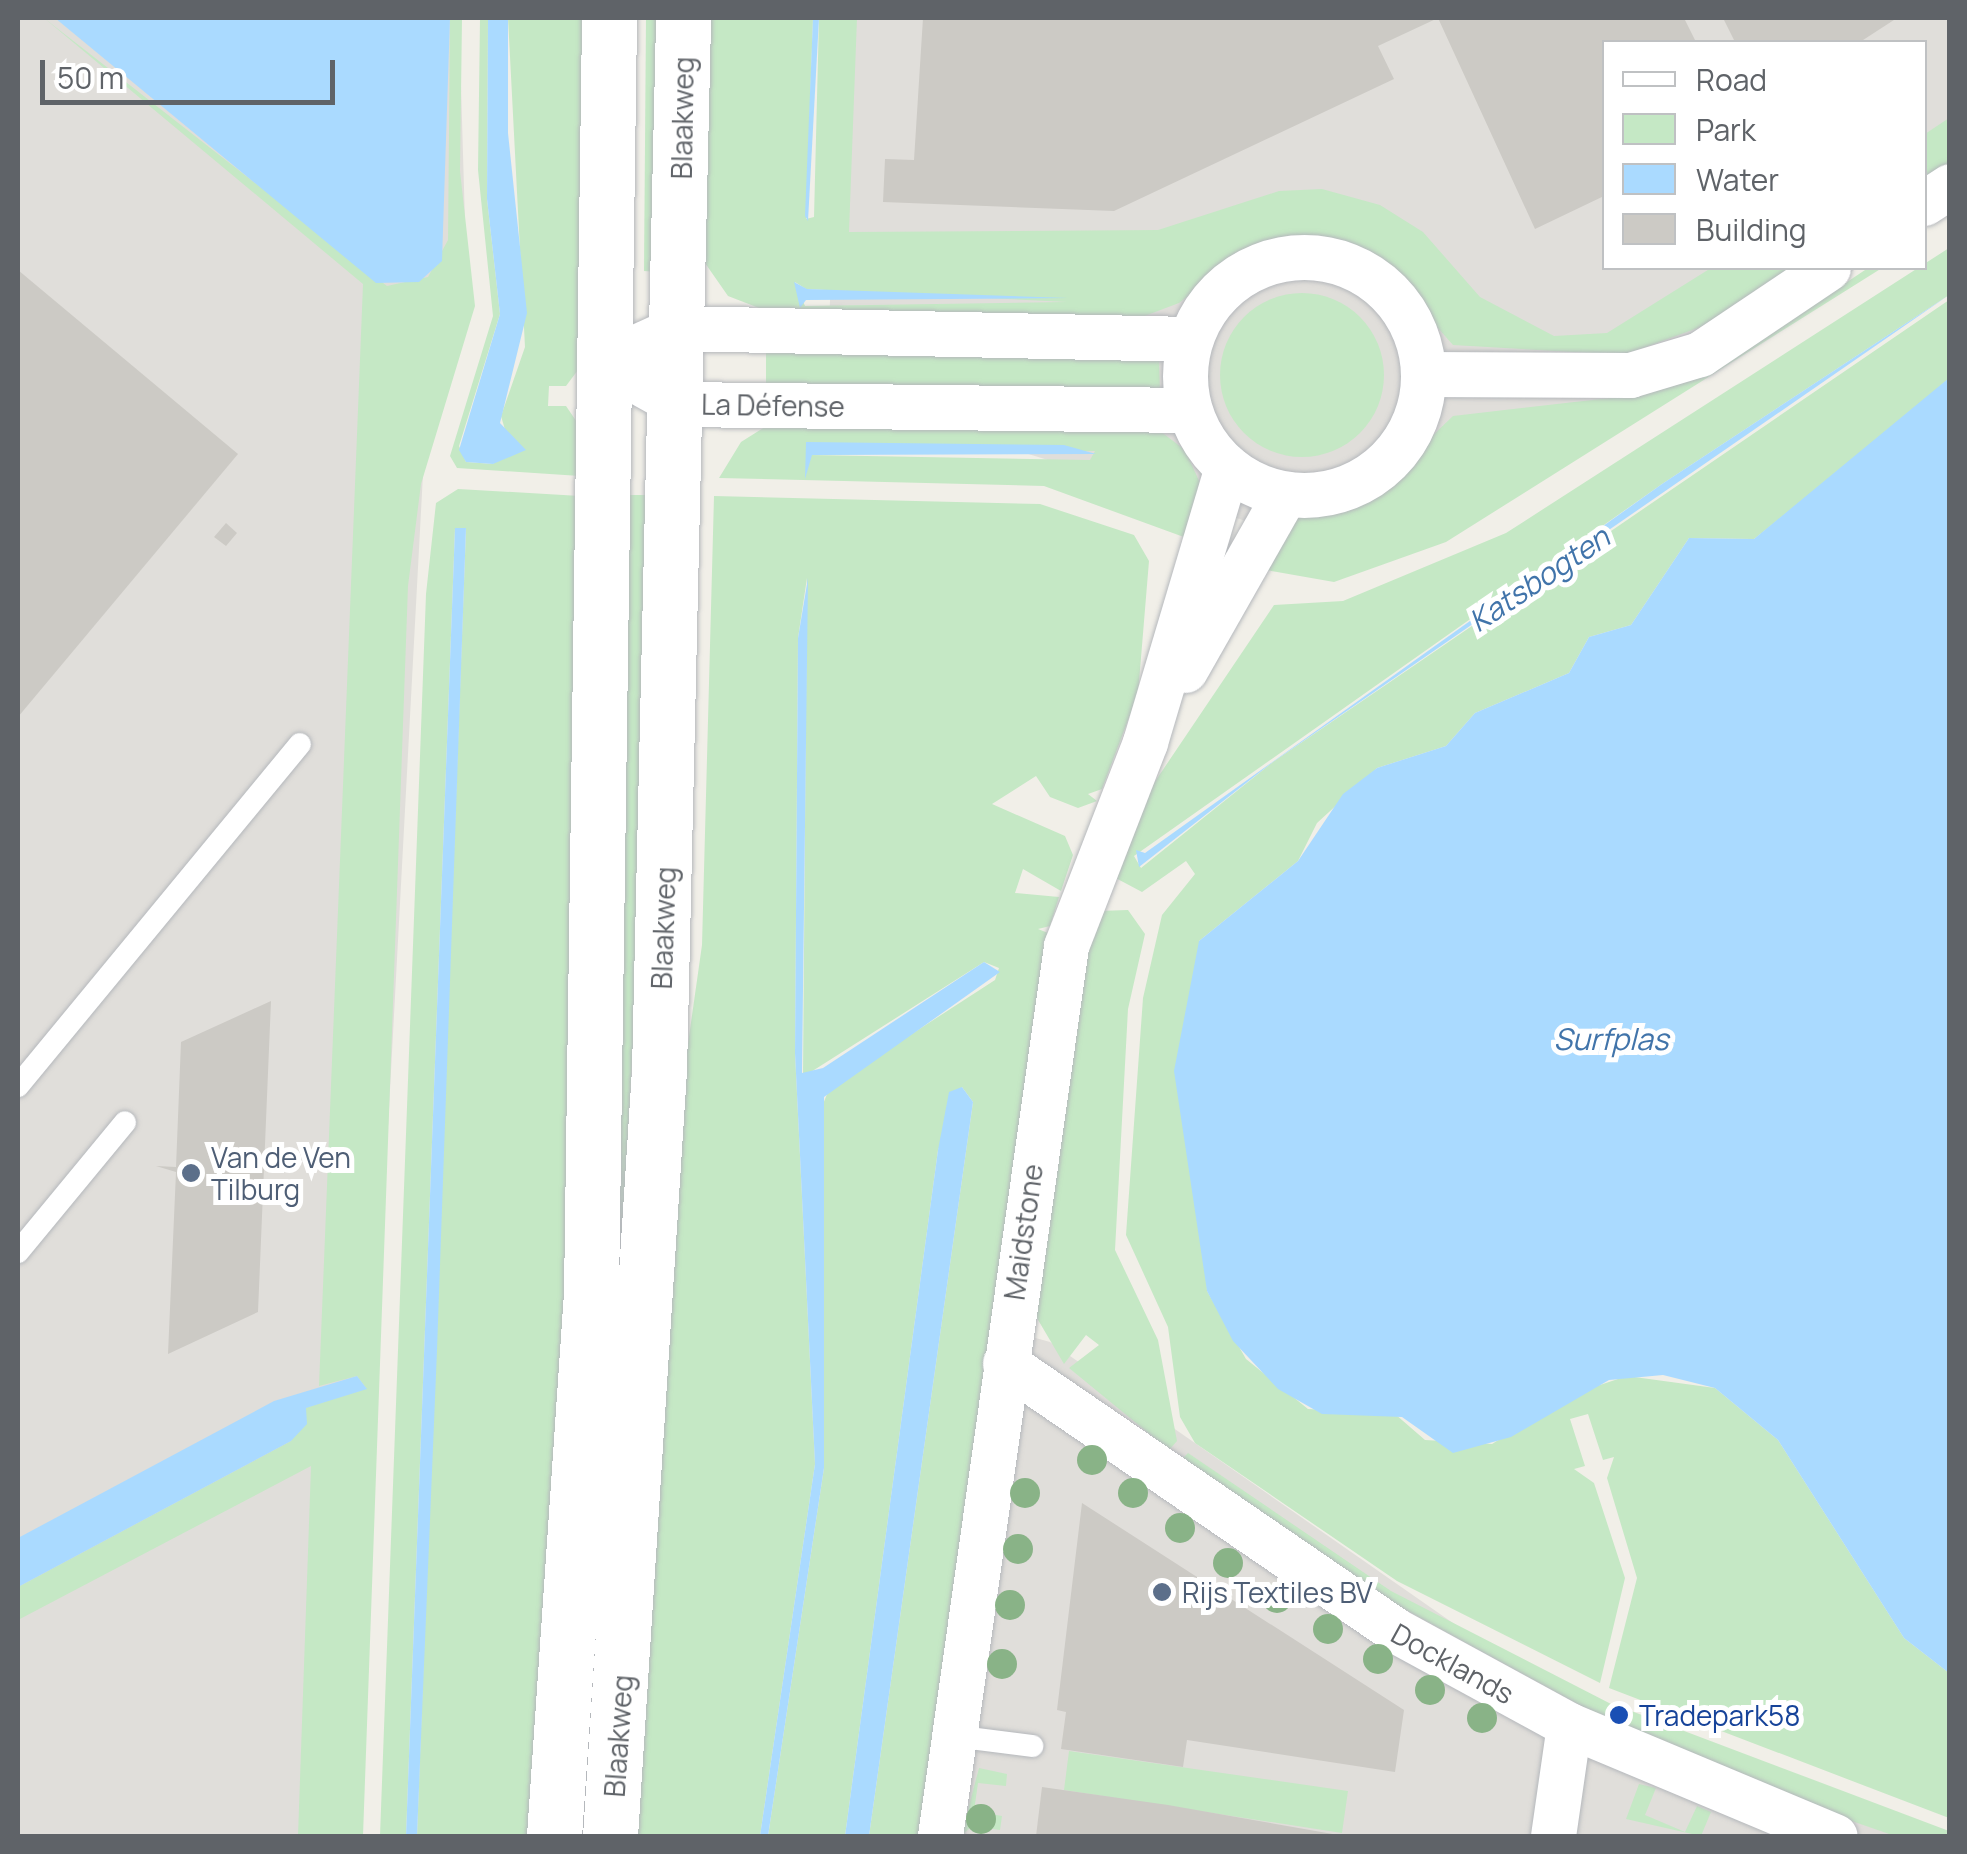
<!DOCTYPE html>
<meta charset="utf-8">
<style>
body{margin:0}
#map{position:relative;width:1967px;height:1854px;overflow:hidden;background:#f1efe8;font-family:Manrope,sans-serif}
div>[style]{position:absolute}
[style*='--x']{left:calc(var(--x)*1px);top:calc(var(--y)*1px);width:calc(var(--w)*1px);rotate:calc(var(--a)*1deg)}
.industrial>*{inset:0;background:#e0deda}
.green>*{inset:0;background:#c5e8c5}
.round{border-radius:50%}
.water>*{inset:0;background:#aadaff}
.building>*{inset:0;background:#cccac5}
.roads{filter:drop-shadow(0 0 2px #b5b8bc) drop-shadow(0 0 2px #b5b8bc)}
.service>*{height:22px;margin:-11px;padding:0 11px;transform-origin:11px;border-radius:11px;background:#fff}
.minor>*{height:45px;margin:-22.5px;padding:0 22.5px;transform-origin:22.5px;border-radius:22.5px;background:#fff}
.minor>.ring{margin:-22.5px;padding:0;box-sizing:content-box;background:none;border:45px solid #fff;border-radius:50%}
.secondary>*{height:55px;margin:-27.5px;padding:0 27.5px;transform-origin:27.5px;border-radius:27.5px;background:#fff}
.trees>*{width:30px;height:30px;margin:-15px;border-radius:50%;background:#89b387}
.dots>*{width:28px;height:28px;translate:-50% -50%;box-sizing:border-box;border:5px solid #fff;border-radius:50%}
span{translate:-50% -50%;white-space:nowrap;text-align:center;line-height:1.15;-webkit-text-stroke:10px #fff;paint-order:stroke}
.street-label{font-size:28px;color:#5f6368}
.service-label{font-size:28px;color:#4e5e75}
.left{translate:0 -50%;text-align:left}
.transit-label{font-size:28px;color:#164399}
.water-label{font-size:30px;color:#4174aa;font-style:italic}
.frame{position:absolute;inset:0;border:20px solid #5f6368;pointer-events:none}
.legend{position:absolute;left:1602px;top:40px;width:325px;height:230px;box-sizing:border-box;background:#fff;border:2px solid #bfc1c3;margin:0;padding:12px 18px;list-style:none;font-size:30px;color:#5f6368}
.legend li{display:flex;align-items:center;gap:20px;height:50px}
.legend b{width:50px;border:2px solid #bfc1c3}
.scale{position:absolute;left:40px;top:60px;width:295px;height:45px;box-sizing:border-box;border:5px solid #5f6368;border-top:0;padding-left:12px;font-size:30px;line-height:35px;white-space:nowrap;color:#5f6368;-webkit-text-stroke:8px #fff;paint-order:stroke}
</style>
<div id="map">
<div class="industrial">
<div style="clip-path:polygon(18px 18px,459px 18px,466px 256px,425px 437px,350px 1836px,18px 1836px)"></div>
<div style="clip-path:polygon(840px 18px,1949px 18px,1949px 205px,1925px 222px,1924px 42px,1604px 42px,1604px 268px,1857px 268px,1617px 431px,1340px 550px,1022px 452px,825px 442px)"></div>
<div style="clip-path:polygon(985px 1324px,1050px 1342px,1516px 1667px,1907px 1836px,916px 1836px)"></div>
</div>
<div class="green">
<div style="clip-path:polygon(44px 18px,387px 286px,428px 277px,448px 240px,450px 18px,462px 18px,460px 171px,475px 306px,421px 484px,408px 586px,363px 1836px,298px 1836px,311px 1466px,18px 1620px,18px 1587px,291px 1441px,305px 1408px,366px 1388px,357px 1376px,319px 1386px,363px 284px)"></div>
<div style="clip-path:polygon(480px 18px,488px 18px,487px 199px,500px 314px,459px 446px,466px 462px,493px 464px,508px 440px,501px 416px,525px 347px,508px 18px,584px 18px,581px 366px,566px 386px,549px 386px,548px 406px,566px 406px,581px 428px,580px 476px,457px 468px,450px 456px,493px 316px,478px 170px)"></div>
<div style="clip-path:polygon(646px 18px,659px 18px,658px 272px,644px 271px)"></div>
<div style="clip-path:polygon(evenodd,702px 18px,813px 18px,806px 219px,814px 217px,819px 18px,857px 18px,849px 232px,1158px 230px,1279px 191px,1322px 189px,1380px 205px,1423px 232px,1480px 297px,1554px 336px,1607px 333px,1711px 268px,1794px 268px,1706px 325px,1624px 355px,1453px 345px,1383px 266px,1310px 239px,1246px 252px,1179px 303px,1142px 317px,759px 308px,728px 296px,705px 263px,702px 18px,795px 282px,806px 289px,1067px 302px,805px 306px,795px 282px)"></div>
<div style="clip-path:polygon(1949px 118px,1949px 162px,1925px 179px,1925px 134px)"></div>
<div style="clip-path:polygon(1949px 248px,1949px 295px,1662px 484px,1134px 856px,1141px 868px,1273px 762px,1949px 300px,1949px 378px,1915px 410px,1754px 539px,1689px 538px,1631px 625px,1589px 637px,1569px 673px,1475px 713px,1446px 746px,1377px 768px,1317px 823px,1298px 861px,1199px 941px,1207px 1291px,1246px 1359px,1308px 1409px,1395px 1414px,1425px 1440px,1492px 1444px,1576px 1393px,1627px 1376px,1715px 1388px,1778px 1440px,1904px 1638px,1949px 1673px,1949px 1818px,1609px 1688px,1637px 1578px,1607px 1478px,1614px 1457px,1603px 1460px,1588px 1414px,1570px 1419px,1585px 1466px,1574px 1469px,1594px 1483px,1625px 1578px,1600px 1683px,1397px 1581px,1195px 1443px,1180px 1417px,1168px 1327px,1126px 1235px,1143px 998px,1162px 915px,1195px 874px,1186px 861px,1142px 892px,1110px 875px,1154px 783px,1274px 605px,1343px 601px,1506px 533px)"></div>
<div style="clip-path:polygon(1868px 268px,1882px 268px,1446px 542px,1334px 582px,1255px 568px,1295px 518px,1376px 490px,1453px 416px,1627px 396px,1741px 353px)"></div>
<div class="round" style="left:1220px;top:293px;width:164px;height:164px"></div>
<div style="clip-path:polygon(766px 347px,1159px 359px,1160px 390px,766px 391px)"></div>
<div style="clip-path:polygon(evenodd,771px 423px,1160px 431px,1185px 450px,1200px 483px,1192px 540px,1044px 486px,719px 478px,741px 442px,771px 423px,1095px 451px,1090px 460px,811px 455px,1095px 451px)"></div>
<div style="clip-path:polygon(458px 489px,580px 496px,577px 1082px,533px 1836px,417px 1836px,466px 529px,455px 528px,406px 1836px,380px 1836px,426px 594px,436px 503px)"></div>
<div style="clip-path:polygon(624px 495px,654px 495px,645px 829px,589px 1836px,577px 1836px)"></div>
<div style="clip-path:polygon(714px 496px,1040px 504px,1134px 535px,1149px 561px,1138px 694px,1102px 789px,1088px 794px,1097px 801px,1078px 808px,1050px 797px,1036px 776px,992px 804px,1065px 836px,1073px 855px,1061px 891px,1023px 869px,1015px 893px,1059px 897px,1050px 926px,1038px 929px,1048px 933px,919px 1836px,869px 1836px,973px 1102px,962px 1087px,938px 1150px,845px 1836px,768px 1836px,824px 1468px,823px 1104px,830px 1087px,995px 980px,999px 968px,984px 962px,803px 1077px,807px 578px,798px 638px,795px 1053px,815px 1464px,760px 1836px,632px 1836px,677px 1121px,702px 945px)"></div>
<div style="clip-path:polygon(1128px 910px,1145px 934px,1128px 1009px,1115px 1250px,1158px 1340px,1177px 1441px,1169px 1450px,1069px 1368px,1099px 1345px,1086px 1335px,1064px 1364px,1034px 1313px,1084px 957px,1098px 911px)"></div>
<div style="clip-path:polygon(1188px 1453px,1391px 1591px,1613px 1705px,1607px 1720px,1366px 1588px,1182px 1459px)"></div>
<div style="clip-path:polygon(1626px 1709px,1949px 1831px,1949px 1836px,1895px 1836px,1788px 1799px,1619px 1726px)"></div>
<div style="clip-path:polygon(1069px 1751px,1348px 1791px,1342px 1833px,1064px 1790px)"></div>
<div style="clip-path:polygon(979px 1768px,1007px 1774px,1006px 1786px,978px 1783px,974px 1811px,1002px 1816px,1000px 1830px,972px 1826px,961px 1836px)"></div>
<div style="clip-path:polygon(1639px 1784px,1656px 1788px,1645px 1815px,1685px 1832px,1697px 1806px,1711px 1812px,1701px 1836px,1626px 1819px)"></div>
</div>
<div class="water">
<div style="clip-path:polygon(55px 18px,450px 18px,442px 261px,419px 282px,376px 283px)"></div>
<div style="clip-path:polygon(488px 18px,508px 18px,508px 133px,527px 313px,500px 423px,526px 450px,493px 464px,466px 462px,459px 450px,500px 314px,487px 199px)"></div>
<div style="clip-path:polygon(813px 18px,819px 18px,808px 221px,805px 216px)"></div>
<div style="clip-path:polygon(794px 282px,807px 289px,1068px 298px,806px 300px,800px 308px)"></div>
<div style="clip-path:polygon(1949px 295px,1273px 762px,1139px 867px,1136px 850px,1145px 853px,1662px 484px)"></div>
<div style="clip-path:polygon(1949px 378px,1949px 1673px,1904px 1638px,1778px 1440px,1715px 1388px,1663px 1375px,1609px 1380px,1511px 1437px,1453px 1453px,1402px 1417px,1322px 1414px,1278px 1389px,1233px 1341px,1207px 1291px,1174px 1071px,1199px 941px,1298px 861px,1343px 794px,1377px 768px,1446px 746px,1475px 713px,1569px 673px,1589px 637px,1631px 625px,1689px 538px,1754px 539px)"></div>
<div style="clip-path:polygon(806px 442px,1064px 445px,1096px 454px,812px 455px,805px 479px)"></div>
<div style="clip-path:polygon(455px 528px,466px 528px,437px 1350px,417px 1836px,406px 1836px)"></div>
<div style="clip-path:polygon(808px 578px,802px 1073px,823px 1068px,984px 962px,1000px 972px,824px 1097px,824px 1468px,768px 1836px,760px 1836px,815px 1464px,795px 1053px,798px 638px)"></div>
<div style="clip-path:polygon(962px 1087px,973px 1102px,869px 1836px,845px 1836px,938px 1150px,949px 1092px)"></div>
<div style="clip-path:polygon(357px 1376px,367px 1389px,306px 1408px,307px 1424px,291px 1441px,18px 1587px,18px 1538px,274px 1401px)"></div>
</div>
<div class="building">
<div style="clip-path:polygon(923px 18px,1684px 18px,1696px 42px,1604px 42px,1604px 196px,1535px 229px,1438px 18px,1378px 46px,1394px 79px,1114px 211px,883px 202px,885px 159px,914px 160px)"></div>
<div style="clip-path:polygon(1723px 18px,1897px 18px,1860px 42px,1735px 42px)"></div>
<div style="clip-path:polygon(18px 270px,238px 454px,18px 717px)"></div>
<div style="clip-path:polygon(226px 523px,237px 533px,226px 546px,214px 537px)"></div>
<div style="clip-path:polygon(271px 1001px,258px 1312px,168px 1354px,176px 1172px,156px 1166px,176px 1167px,181px 1042px)"></div>
<div style="clip-path:polygon(1082px 1503px,1404px 1710px,1395px 1772px,1187px 1740px,1183px 1767px,1061px 1749px,1066px 1712px,1057px 1710px)"></div>
<div style="clip-path:polygon(1042px 1787px,1168px 1805px,1344px 1836px,1036px 1836px)"></div>
</div>
<div class="roads">
<div class="service">
<div style="--x:18;--y:1086;--w:443;--a:-50.5"></div>
<div style="--x:18;--y:1252;--w:168;--a:-50.5"></div>
<div style="--x:954;--y:1736;--w:79;--a:7.3"></div>
</div>
<div class="minor">
<div style="--x:1924;--y:203;--w:31;--a:-33"></div>
<div class="ring" style="left:1185px;top:257px;width:193px;height:193px"></div>
<div style="--x:603;--y:362;--w:86;--a:29.2"></div>
<div style="--x:678;--y:404;--w:511;--a:0.67"></div>
<div style="--x:603;--y:362;--w:82;--a:-24.4"></div>
<div style="--x:678;--y:328;--w:512;--a:1.23"></div>
<div style="--x:1424;--y:374;--w:206;--a:0.3"></div>
<div style="--x:1630;--y:375;--w:73;--a:-16.7"></div>
<div style="--x:1700;--y:354;--w:154;--a:-33.9"></div>
<div style="--x:1185;--y:670;--w:202;--a:-60.4"></div>
<div style="--x:1005;--y:1363;--w:470;--a:34.4"></div>
<div style="--x:1393;--y:1629;--w:200;--a:28.6"></div>
<div style="--x:1569;--y:1725;--w:288;--a:22.7"></div>
<div style="--x:940;--y:1836;--w:899;--a:-81.94"></div>
<div style="--x:1066;--y:946;--w:219;--a:-68.8"></div>
<div style="--x:1145;--y:742;--w:287;--a:-73.4"></div>
<div style="--x:1553;--y:1836;--w:112;--a:-81.8"></div>
</div>
<div class="secondary">
<div style="--x:554;--y:1836;--w:544;--a:-86.1"></div>
<div style="--x:591;--y:1293;--w:1275;--a:-89.19"></div>
<div style="--x:610;--y:1836;--w:767;--a:-86.34"></div>
<div style="--x:659;--y:1071;--w:1053;--a:-88.69"></div>
</div>
</div>
<div class="trees">
<div style="left:1092px;top:1460px"></div>
<div style="left:1025px;top:1493px"></div>
<div style="left:1133px;top:1493px"></div>
<div style="left:1180px;top:1528px"></div>
<div style="left:1018px;top:1549px"></div>
<div style="left:1228px;top:1563px"></div>
<div style="left:1277px;top:1598px"></div>
<div style="left:1010px;top:1605px"></div>
<div style="left:1328px;top:1629px"></div>
<div style="left:1378px;top:1659px"></div>
<div style="left:1002px;top:1664px"></div>
<div style="left:1430px;top:1690px"></div>
<div style="left:1482px;top:1718px"></div>
<div style="left:981px;top:1819px"></div>
</div>
<div class="dots">
<div style="left:191px;top:1173px;background:#5c6f8a"></div>
<div style="left:1162px;top:1592px;background:#5c6f8a"></div>
<div style="left:1619px;top:1715px;background:#1a4fb4"></div>
</div>
<div class="street-label">
<span style="left:682px;top:118px;rotate:-89deg">Blaakweg</span>
<span style="left:773px;top:405px;rotate:1deg">La Défense</span>
<span style="left:663px;top:928px;rotate:-88deg">Blaakweg</span>
<span style="left:1023px;top:1232px;rotate:-82deg">Maidstone</span>
<span style="left:1453px;top:1663px;rotate:29deg">Docklands</span>
<span style="left:618px;top:1736px;rotate:-86deg">Blaakweg</span>
</div>
<div class="service-label">
<span class="left" style="left:211px;top:1173px">Van de Ven<br>Tilburg</span>
<span class="left" style="left:1182px;top:1592px">Rijs Textiles BV</span>
</div>
<div class="transit-label">
<span class="left" style="left:1639px;top:1715px">Tradepark58</span>
</div>
<div class="water-label">
<span style="left:1539px;top:579px;rotate:-34deg">Katsbogten</span>
<span style="left:1611px;top:1039px">Surfplas</span>
</div>
<div class="frame"></div>
<ul class="legend">
<li><b style="height:12px;background:#fff"></b>Road</li>
<li><b style="height:28px;background:#c5e8c5"></b>Park</li>
<li><b style="height:28px;background:#aadaff"></b>Water</li>
<li><b style="height:28px;background:#cccac5"></b>Building</li>
</ul>
<div class="scale">50 m</div>
</div>
